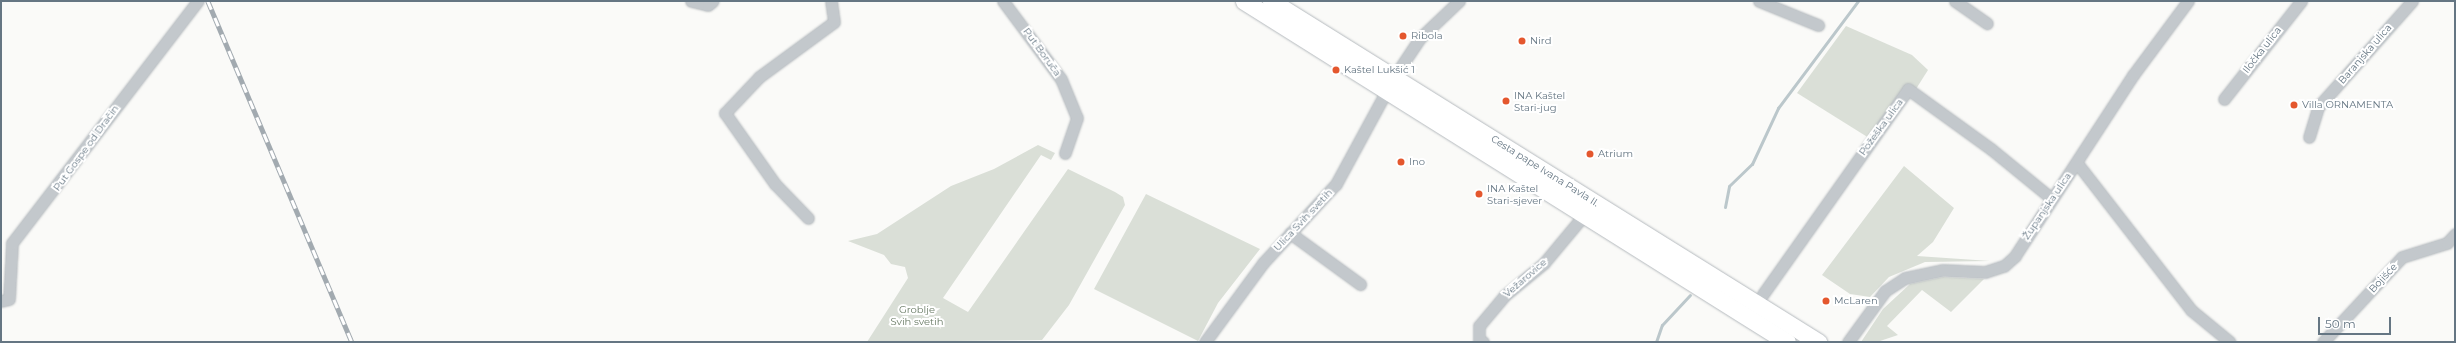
<!DOCTYPE html>
<meta charset="utf-8">
<style>
body{margin:0}
#map{position:relative;width:2456px;height:343px;overflow:hidden;background:#fafaf8;font-family:Montserrat,sans-serif}
div>[style]{position:absolute}
[style*='--x']{left:calc(var(--x)*1px);top:calc(var(--y)*1px);width:calc(var(--w)*1px);rotate:calc(var(--a)*1deg)}
.green>*{inset:0;background:#dadfd7}
.stream>*{height:3px;margin:-1.5px;padding:0 1.5px;transform-origin:1.5px;border-radius:1.5px;background:#bbc7cb}
.roads{filter:drop-shadow(0 0 1px #b5babe) drop-shadow(0 0 1px #b5babe)}
.street>*{height:11px;margin:-5.5px;padding:0 5.5px;transform-origin:5.5px;border-radius:5.5px;background:#c3c8cc}
.primary>*{height:17px;margin:-8.5px;padding:0 8.5px;transform-origin:8.5px;border-radius:8.5px;background:#fff}
.rail>*{height:4.5px;margin-top:-2.25px;transform-origin:0;background:repeating-linear-gradient(90deg,#fff 0 9px,#a2aab0 0 18px);box-sizing:border-box;border-block:1px solid #a2aab0}
.dots>*{width:11px;height:11px;translate:-50% -50%;box-sizing:border-box;border:2px solid #fff;border-radius:50%}
span{translate:-50% -50%;white-space:nowrap;text-align:center;line-height:1.15;-webkit-text-stroke:4px #fff;paint-order:stroke}
.poi-label{font-size:10px;color:#657683}
.left{translate:0 -50%;text-align:left}
.street-label{font-size:10px;color:#657683}
.park-label{font-size:10px;color:#687a64}
.frame{position:absolute;inset:0;border:2px solid #657683;pointer-events:none}
.scale{position:absolute;left:2318px;top:317px;width:73px;height:18px;box-sizing:border-box;border:2px solid #657683;border-top:0;padding-left:5px;font-size:12px;line-height:14px;white-space:nowrap;color:#657683;-webkit-text-stroke:3px #fff;paint-order:stroke}
</style>
<div id="map">
<div class="green">
<div style="clip-path:polygon(1846px 26px,1912px 55px,1928px 70px,1916px 89px,1869px 138px,1797px 93px)"></div>
<div style="clip-path:polygon(1038px 145px,1055px 153px,1051px 160px,1041px 155px,943px 298px,968px 312px,1068px 169px,1115px 192px,1123px 197px,1125px 205px,1069px 305px,1042px 340px,867px 342px,908px 278px,905px 267px,891px 264px,884px 255px,848px 241px,877px 234px,951px 186px,994px 169px)"></div>
<div style="clip-path:polygon(1904px 166px,1954px 208px,1933px 242px,1917px 256px,1990px 261px,1925px 262px,1889px 277px,1870px 297px,1850px 294px,1822px 275px)"></div>
<div style="clip-path:polygon(1146px 194px,1260px 249px,1218px 303px,1198px 341px,1094px 289px)"></div>
<div style="clip-path:polygon(1943px 277px,1984px 279px,1951px 312px,1922px 290px,1887px 326px,1898px 335px,1877px 342px,1861px 342px,1883px 309px,1910px 284px)"></div>
</div>
<div class="stream">
<div style="--x:1725;--y:207;--w:21;--a:-79"></div>
<div style="--x:1729;--y:186;--w:32;--a:-44"></div>
<div style="--x:1752;--y:164;--w:62;--a:-65.1"></div>
<div style="--x:1778;--y:108;--w:134;--a:-53.2"></div>
<div style="--x:1656;--y:342;--w:18;--a:-71"></div>
<div style="--x:1662;--y:325;--w:41;--a:-47"></div>
</div>
<div class="roads">
<div class="street">
<div style="--x:691;--y:1;--w:17;--a:13"></div>
<div style="--x:708;--y:5;--w:6;--a:-39"></div>
<div style="--x:1003;--y:1;--w:97;--a:53.4"></div>
<div style="--x:1061;--y:79;--w:42;--a:67.7"></div>
<div style="--x:1077;--y:118;--w:37;--a:109"></div>
<div style="--x:1759;--y:1;--w:64;--a:22.1"></div>
<div style="--x:1955;--y:1;--w:39;--a:35"></div>
<div style="--x:1394;--y:77;--w:47;--a:-56.3"></div>
<div style="--x:1420;--y:38;--w:54;--a:-43.5"></div>
<div style="--x:2224;--y:99;--w:125;--a:-51.8"></div>
<div style="--x:2309;--y:137;--w:31;--a:-73"></div>
<div style="--x:2318;--y:107;--w:142;--a:-48.4"></div>
<div style="--x:2077;--y:163;--w:186;--a:52.2"></div>
<div style="--x:2191;--y:310;--w:50;--a:39.4"></div>
<div style="--x:808;--y:218;--w:47;--a:-134.1"></div>
<div style="--x:775;--y:184;--w:87;--a:-125.2"></div>
<div style="--x:725;--y:113;--w:50;--a:-46.6"></div>
<div style="--x:759;--y:77;--w:93;--a:-36.3"></div>
<div style="--x:834;--y:22;--w:21;--a:-98"></div>
<div style="--x:1290;--y:233;--w:87;--a:36.1"></div>
<div style="--x:1763;--y:294;--w:251;--a:-54.7"></div>
<div style="--x:1908;--y:89;--w:102;--a:35.9"></div>
<div style="--x:1991;--y:149;--w:77;--a:39.2"></div>
<div style="--x:1;--y:301;--w:8;--a:-14"></div>
<div style="--x:9;--y:299;--w:56;--a:-86.9"></div>
<div style="--x:12;--y:243;--w:305;--a:-52.5"></div>
<div style="--x:1205;--y:342;--w:98;--a:-53.7"></div>
<div style="--x:1263;--y:263;--w:108;--a:-47.3"></div>
<div style="--x:1336;--y:184;--w:107;--a:-61.5"></div>
<div style="--x:1483;--y:342;--w:4;--a:-153"></div>
<div style="--x:1479;--y:340;--w:14;--a:-90"></div>
<div style="--x:1479;--y:326;--w:39;--a:-50"></div>
<div style="--x:1504;--y:296;--w:52;--a:-39.5"></div>
<div style="--x:1544;--y:263;--w:62;--a:-50.2"></div>
<div style="--x:1848;--y:342;--w:63;--a:-54"></div>
<div style="--x:1885;--y:291;--w:24;--a:-33"></div>
<div style="--x:1905;--y:278;--w:39;--a:-12"></div>
<div style="--x:1943;--y:270;--w:42;--a:2.7"></div>
<div style="--x:1985;--y:272;--w:20;--a:-18"></div>
<div style="--x:2004;--y:266;--w:15;--a:-42"></div>
<div style="--x:2015;--y:256;--w:216;--a:-56.9"></div>
<div style="--x:2133;--y:75;--w:92;--a:-53.4"></div>
<div style="--x:2323;--y:342;--w:116;--a:-47.1"></div>
<div style="--x:2402;--y:257;--w:47;--a:-17.3"></div>
<div style="--x:2447;--y:243;--w:12;--a:-48"></div>
</div>
<div class="primary">
<div style="--x:1244;--y:1;--w:641;--a:32.13"></div>
<div style="--x:1271;--y:1;--w:645;--a:31.94"></div>
</div>
</div>
<div class="rail">
<div style="--x:208;--y:1;--w:370;--a:67.1"></div>
</div>
<div class="dots">
<div style="left:1403px;top:36px;background:#e4572e"></div>
<div style="left:1522px;top:41px;background:#e4572e"></div>
<div style="left:1336px;top:70px;background:#e4572e"></div>
<div style="left:1506px;top:101px;background:#e4572e"></div>
<div style="left:2294px;top:105px;background:#e4572e"></div>
<div style="left:1590px;top:154px;background:#e4572e"></div>
<div style="left:1401px;top:162px;background:#e4572e"></div>
<div style="left:1479px;top:194px;background:#e4572e"></div>
<div style="left:1826px;top:301px;background:#e4572e"></div>
</div>
<div class="poi-label">
<span class="left" style="left:1411px;top:36px">Ribola</span>
<span class="left" style="left:1530px;top:41px">Nird</span>
<span class="left" style="left:1344px;top:70px">Kaštel Lukšić 1</span>
<span class="left" style="left:1514px;top:101px">INA Kaštel<br>Stari-jug</span>
<span class="left" style="left:2302px;top:105px">Villa ORNAMENTA</span>
<span class="left" style="left:1598px;top:154px">Atrium</span>
<span class="left" style="left:1409px;top:162px">Ino</span>
<span class="left" style="left:1487px;top:194px">INA Kaštel<br>Stari-sjever</span>
<span class="left" style="left:1834px;top:301px">McLaren</span>
</div>
<div class="street-label">
<span style="left:2262px;top:50px;rotate:-52deg">Iločka ulica</span>
<span style="left:1042px;top:52px;rotate:54deg">Put Boruča</span>
<span style="left:2365px;top:54px;rotate:-49deg">Baranjska ulica</span>
<span style="left:1881px;top:127px;rotate:-54deg">Požeška ulica</span>
<span style="left:86px;top:148px;rotate:-54deg">Put Gospe od Dračin</span>
<span style="left:1545px;top:171px;rotate:32deg">Cesta pape Ivana Pavla II.</span>
<span style="left:2047px;top:206px;rotate:-56deg">Županjska ulica</span>
<span style="left:1303px;top:220px;rotate:-47deg">Ulica Svih svetih</span>
<span style="left:1525px;top:278px;rotate:-41deg">Vežarovice</span>
<span style="left:2383px;top:278px;rotate:-47deg">Bojišće</span>
</div>
<div class="park-label">
<span style="left:917px;top:315px">Groblje<br>Svih svetih</span>
</div>
<div class="frame"></div>
<div class="scale">50 m</div>
</div>
